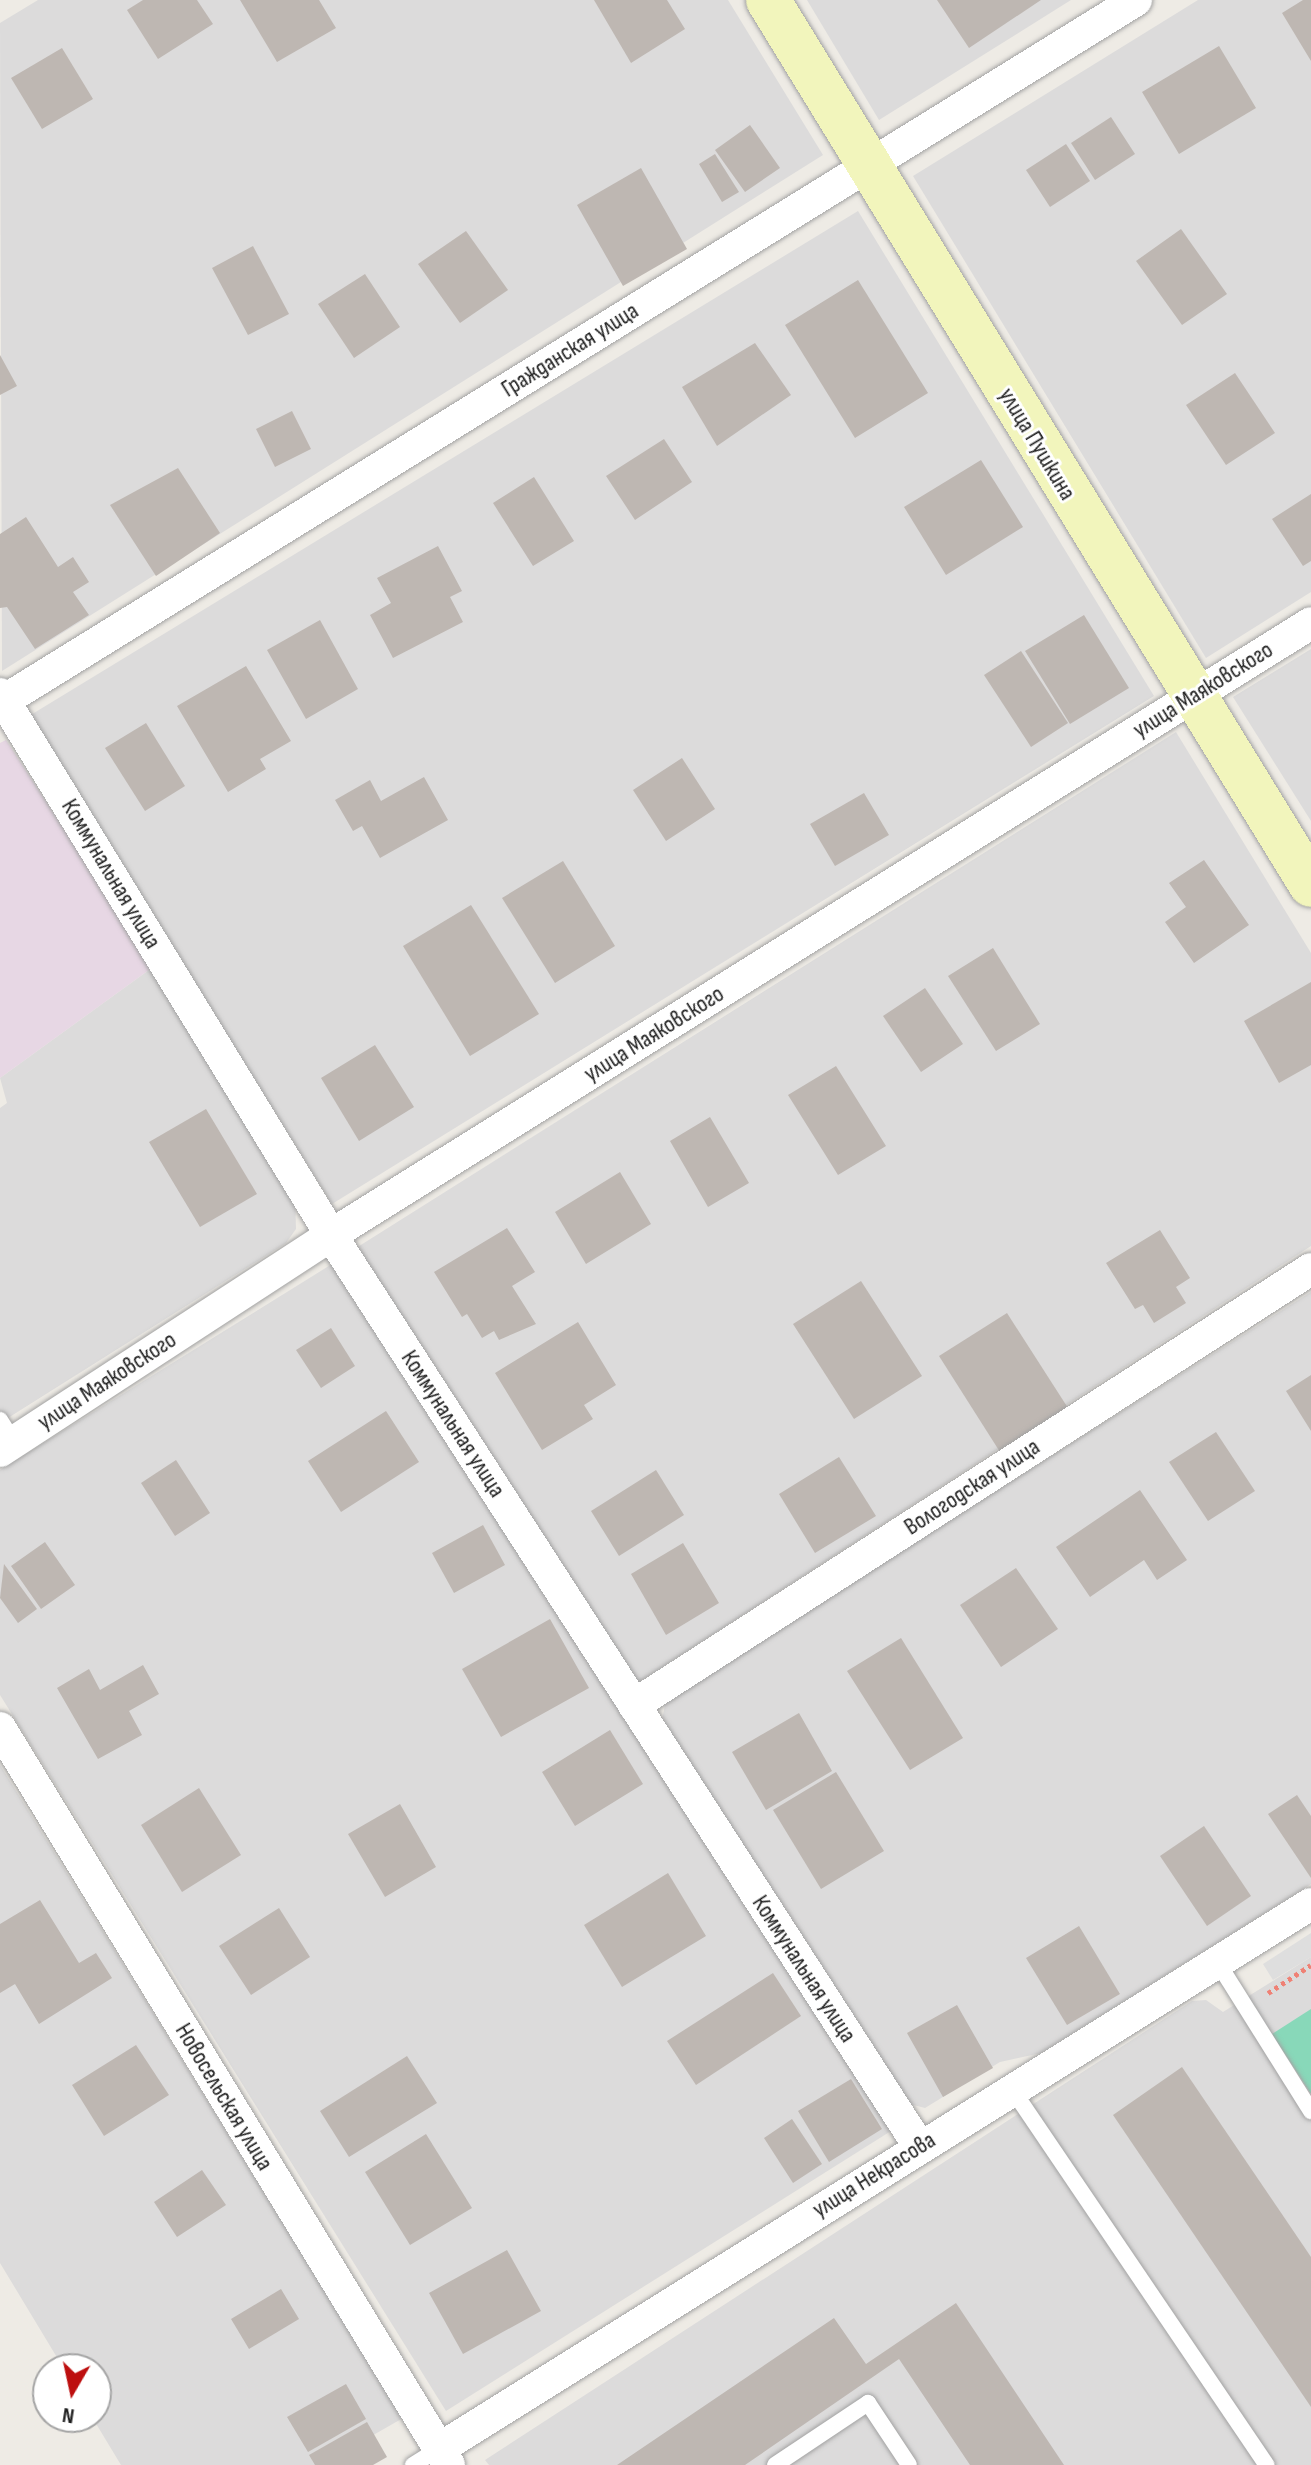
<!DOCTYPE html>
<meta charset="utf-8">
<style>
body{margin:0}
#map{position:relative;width:1311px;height:2465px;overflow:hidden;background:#eeebe5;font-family:"Sofia Sans Condensed",sans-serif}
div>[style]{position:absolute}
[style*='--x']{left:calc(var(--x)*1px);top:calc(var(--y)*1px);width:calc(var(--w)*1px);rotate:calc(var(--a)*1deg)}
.residential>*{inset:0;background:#dcdbdb}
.industrial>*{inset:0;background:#e7d7e4}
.pitch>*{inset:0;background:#88d8b9}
.parking>*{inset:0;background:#dedede}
.building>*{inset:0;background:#beb7b2}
.path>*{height:5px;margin-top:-2.5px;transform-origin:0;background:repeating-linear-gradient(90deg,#ef8175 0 4px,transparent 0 8px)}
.roads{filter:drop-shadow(0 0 2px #a2a2a2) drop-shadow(0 0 2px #a2a2a2)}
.lane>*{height:16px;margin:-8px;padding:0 8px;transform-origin:8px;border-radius:8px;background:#fff}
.street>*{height:32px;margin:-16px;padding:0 16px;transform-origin:16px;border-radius:16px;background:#fff}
.secondary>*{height:44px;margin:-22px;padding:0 22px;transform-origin:22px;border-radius:22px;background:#f2f5bc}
span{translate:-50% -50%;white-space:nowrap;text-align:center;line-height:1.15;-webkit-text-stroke:6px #fff;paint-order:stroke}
.street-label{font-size:24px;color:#1e1e1e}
.north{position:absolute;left:32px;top:2353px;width:80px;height:80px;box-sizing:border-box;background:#fff;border:2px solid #a5a5a5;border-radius:50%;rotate:189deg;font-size:22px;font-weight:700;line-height:32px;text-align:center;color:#1e1e1e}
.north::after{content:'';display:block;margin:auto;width:28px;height:36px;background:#bd0f0f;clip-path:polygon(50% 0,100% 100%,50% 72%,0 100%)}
</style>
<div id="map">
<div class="residential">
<div style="clip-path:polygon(38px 0,728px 0,823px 155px,2px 671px,0 23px)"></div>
<div style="clip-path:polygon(807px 0,1071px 0,879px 120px)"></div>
<div style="clip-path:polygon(1198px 0,1311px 0,1311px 592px,1206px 658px,913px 176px)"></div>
<div style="clip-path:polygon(858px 211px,1154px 696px,332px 1204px,29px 716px)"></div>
<div style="clip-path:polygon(1311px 649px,1311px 821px,1233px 697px)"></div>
<div style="clip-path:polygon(1176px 732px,1311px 953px,1311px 1246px,636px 1684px,356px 1248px)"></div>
<div style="clip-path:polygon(153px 967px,295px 1196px,296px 1229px,286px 1243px,0 1423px,0 1108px,7px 1103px,0 1078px)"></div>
<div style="clip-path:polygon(332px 1264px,891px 2131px,446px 2411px,0 1695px,0 1470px)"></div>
<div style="clip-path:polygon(1311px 1292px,1311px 1884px,1041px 2053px,1000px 2062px,925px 2108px,902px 2102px,661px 1725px,666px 1700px)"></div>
<div style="clip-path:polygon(0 1765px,403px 2418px,321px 2465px,121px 2465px,92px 2417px,96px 2369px,64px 2369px,0 2263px)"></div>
<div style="clip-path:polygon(1311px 1957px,1311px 2465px,489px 2465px,485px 2460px,1192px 2001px,1206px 2000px,1223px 2012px)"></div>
</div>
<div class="industrial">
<div style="clip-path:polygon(6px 740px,153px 967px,0 1078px,0 743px)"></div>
</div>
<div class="pitch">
<div style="clip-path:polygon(1311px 2009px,1311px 2094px,1272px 2034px)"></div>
</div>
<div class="parking">
<div style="clip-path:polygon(1311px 1933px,1311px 1957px,1273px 1980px,1263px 1964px)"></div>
</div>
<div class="building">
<div style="clip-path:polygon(143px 0,197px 0,213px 24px,158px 59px,127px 10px)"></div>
<div style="clip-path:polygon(240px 0,319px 0,336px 28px,277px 62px)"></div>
<div style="clip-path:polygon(594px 0,667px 0,685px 29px,631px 63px)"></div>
<div style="clip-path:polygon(937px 0,1041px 0,969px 48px)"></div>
<div style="clip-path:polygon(1303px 0,1311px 0,1311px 61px,1282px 13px)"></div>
<div style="clip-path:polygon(1219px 46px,1256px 108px,1179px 154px,1142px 92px)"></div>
<div style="clip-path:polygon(62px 48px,93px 99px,42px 129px,11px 78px)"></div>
<div style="clip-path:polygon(1111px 117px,1135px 154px,1095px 180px,1071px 143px)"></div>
<div style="clip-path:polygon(750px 125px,780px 168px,745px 192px,715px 150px)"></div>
<div style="clip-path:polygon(1066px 144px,1090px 181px,1050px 207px,1026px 170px)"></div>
<div style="clip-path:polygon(715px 154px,739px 192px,722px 202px,699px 164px)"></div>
<div style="clip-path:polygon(641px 168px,687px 249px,623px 286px,577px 205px)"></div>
<div style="clip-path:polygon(1181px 229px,1227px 294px,1182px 325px,1136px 261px)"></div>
<div style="clip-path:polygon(466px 231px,508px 290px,460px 323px,418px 264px)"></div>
<div style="clip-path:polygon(253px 246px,289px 314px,248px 335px,212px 268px)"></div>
<div style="clip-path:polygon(365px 274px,400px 327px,354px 358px,318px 304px)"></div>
<div style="clip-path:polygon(858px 280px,928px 393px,855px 438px,785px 325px)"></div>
<div style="clip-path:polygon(755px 343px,791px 395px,717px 446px,682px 387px)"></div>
<div style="clip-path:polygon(0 355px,17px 386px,0 395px)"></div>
<div style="clip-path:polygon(1235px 373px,1275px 433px,1226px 465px,1186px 405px)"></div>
<div style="clip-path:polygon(292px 411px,311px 449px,275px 467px,256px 429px)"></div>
<div style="clip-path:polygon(664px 439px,692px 482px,635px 520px,606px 476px)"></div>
<div style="clip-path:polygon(981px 460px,1023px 527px,946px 575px,904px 507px)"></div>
<div style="clip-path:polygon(178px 468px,220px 533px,156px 576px,110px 505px)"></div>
<div style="clip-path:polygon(534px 477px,574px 541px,533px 566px,493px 503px)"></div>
<div style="clip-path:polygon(1311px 494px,1311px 561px,1303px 566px,1272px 519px)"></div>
<div style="clip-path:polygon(26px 517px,58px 567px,73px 557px,89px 582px,73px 592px,89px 615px,35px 649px,7px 607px,0 608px,0 534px)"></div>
<div style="clip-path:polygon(438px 546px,462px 591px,450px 597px,463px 622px,393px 658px,370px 615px,391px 603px,377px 578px)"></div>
<div style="clip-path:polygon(1084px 615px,1129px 688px,1070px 724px,1025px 651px)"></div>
<div style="clip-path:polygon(320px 620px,358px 689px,306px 719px,267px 650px)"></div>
<div style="clip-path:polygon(1021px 651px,1068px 723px,1031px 747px,984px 675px)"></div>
<div style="clip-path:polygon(246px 666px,291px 741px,260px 759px,266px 769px,228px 792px,177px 706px)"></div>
<div style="clip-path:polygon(146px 723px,185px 786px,145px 811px,105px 748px)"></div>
<div style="clip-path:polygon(682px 758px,715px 809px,666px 841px,633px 790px)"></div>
<div style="clip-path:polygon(424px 777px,448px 820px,380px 858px,362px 826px,353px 831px,335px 800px,370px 780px,381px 801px)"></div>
<div style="clip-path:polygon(864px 793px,889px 835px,835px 866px,810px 824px)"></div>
<div style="clip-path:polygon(1204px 860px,1249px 925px,1194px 963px,1165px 922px,1186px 907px,1169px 883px)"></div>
<div style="clip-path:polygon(563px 861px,615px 946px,555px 983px,502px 898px)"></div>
<div style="clip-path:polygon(471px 905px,539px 1014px,470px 1056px,403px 946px)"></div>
<div style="clip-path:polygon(993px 948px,1040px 1024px,996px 1051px,948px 976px)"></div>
<div style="clip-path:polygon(1311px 982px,1311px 1065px,1279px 1083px,1244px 1021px)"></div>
<div style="clip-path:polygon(925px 988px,963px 1044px,921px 1072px,883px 1016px)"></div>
<div style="clip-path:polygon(375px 1045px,414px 1107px,359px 1141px,321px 1078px)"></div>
<div style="clip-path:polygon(836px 1066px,886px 1146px,838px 1175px,788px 1095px)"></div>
<div style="clip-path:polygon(206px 1109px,257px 1194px,200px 1227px,149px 1142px)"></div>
<div style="clip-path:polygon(710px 1117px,749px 1183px,708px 1207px,670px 1141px)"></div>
<div style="clip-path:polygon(620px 1172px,651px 1224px,586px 1264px,555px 1212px)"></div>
<div style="clip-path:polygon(507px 1228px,535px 1272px,512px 1286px,536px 1324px,499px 1340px,494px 1331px,482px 1338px,467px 1314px,462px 1317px,434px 1272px)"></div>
<div style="clip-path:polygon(1160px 1230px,1190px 1278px,1176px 1287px,1186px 1303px,1154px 1323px,1143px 1305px,1135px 1309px,1106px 1263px)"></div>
<div style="clip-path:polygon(861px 1281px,922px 1376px,854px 1419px,793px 1324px)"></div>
<div style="clip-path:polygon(1007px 1313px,1068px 1408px,1000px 1452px,939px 1356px)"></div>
<div style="clip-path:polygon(578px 1322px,616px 1385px,584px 1405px,593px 1419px,542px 1450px,495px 1373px)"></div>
<div style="clip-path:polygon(331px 1328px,355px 1366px,321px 1388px,296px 1350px)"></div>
<div style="clip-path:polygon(1311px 1375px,1311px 1431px,1286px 1391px)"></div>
<div style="clip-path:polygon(386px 1411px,419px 1462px,341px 1512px,308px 1461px)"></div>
<div style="clip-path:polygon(1216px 1432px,1255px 1491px,1208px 1521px,1169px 1462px)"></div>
<div style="clip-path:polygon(839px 1457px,876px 1516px,815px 1553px,779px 1494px)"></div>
<div style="clip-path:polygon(176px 1460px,210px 1513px,175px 1536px,141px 1483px)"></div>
<div style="clip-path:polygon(656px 1470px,684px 1515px,619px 1556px,591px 1511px)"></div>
<div style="clip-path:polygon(1140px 1490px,1187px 1560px,1157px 1580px,1144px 1560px,1090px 1597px,1056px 1547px)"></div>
<div style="clip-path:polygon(483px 1525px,505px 1565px,454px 1593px,432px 1553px)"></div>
<div style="clip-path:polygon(45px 1542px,75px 1585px,41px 1609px,11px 1566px)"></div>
<div style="clip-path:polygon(683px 1543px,719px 1603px,666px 1635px,631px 1574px)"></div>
<div style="clip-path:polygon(4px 1564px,37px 1609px,18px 1623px,0 1598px)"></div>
<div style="clip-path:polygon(1016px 1568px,1058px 1629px,1001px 1667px,960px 1605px)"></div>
<div style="clip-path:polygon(550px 1619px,589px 1688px,501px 1737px,462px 1669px)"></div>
<div style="clip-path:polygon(901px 1638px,963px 1738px,910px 1770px,847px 1671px)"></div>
<div style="clip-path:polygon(143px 1665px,159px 1694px,129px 1711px,142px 1735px,98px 1759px,57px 1688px,89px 1669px,100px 1690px)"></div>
<div style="clip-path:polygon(799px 1713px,832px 1771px,766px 1810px,732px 1752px)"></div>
<div style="clip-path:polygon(610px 1730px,643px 1784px,575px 1826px,542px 1772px)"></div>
<div style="clip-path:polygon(836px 1772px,884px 1851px,821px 1889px,773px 1810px)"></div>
<div style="clip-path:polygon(199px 1788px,241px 1855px,182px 1892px,141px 1825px)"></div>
<div style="clip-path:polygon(1297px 1795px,1311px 1816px,1311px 1878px,1268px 1814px)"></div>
<div style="clip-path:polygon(400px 1804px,436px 1867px,385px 1897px,348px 1834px)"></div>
<div style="clip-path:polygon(1204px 1826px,1251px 1896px,1207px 1926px,1160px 1856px)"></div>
<div style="clip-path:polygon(668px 1873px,706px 1936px,622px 1987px,584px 1925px)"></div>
<div style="clip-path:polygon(40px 1900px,79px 1963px,96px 1953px,112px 1978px,39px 2024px,15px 1984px,0 1993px,0 1924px)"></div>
<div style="clip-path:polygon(279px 1908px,310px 1957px,251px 1995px,219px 1946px)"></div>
<div style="clip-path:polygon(1079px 1926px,1120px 1994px,1067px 2025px,1026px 1958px)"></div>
<div style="clip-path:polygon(773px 1973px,801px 2016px,696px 2085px,667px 2041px)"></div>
<div style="clip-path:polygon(957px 2005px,993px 2068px,943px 2097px,907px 2033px)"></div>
<div style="clip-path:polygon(136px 2045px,169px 2095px,104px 2136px,72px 2085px)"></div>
<div style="clip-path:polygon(407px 2056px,437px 2103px,349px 2157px,320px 2111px)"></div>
<div style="clip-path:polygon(1182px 2067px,1311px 2257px,1311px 2407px,1113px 2115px)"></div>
<div style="clip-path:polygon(851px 2079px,882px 2129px,829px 2162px,798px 2111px)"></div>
<div style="clip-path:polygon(792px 2119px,822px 2164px,793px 2183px,764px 2138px)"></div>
<div style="clip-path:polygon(426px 2134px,472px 2208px,410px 2245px,365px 2172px)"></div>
<div style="clip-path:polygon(202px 2170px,226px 2205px,177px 2237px,154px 2202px)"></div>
<div style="clip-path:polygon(507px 2250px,541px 2311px,463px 2354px,429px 2293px)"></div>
<div style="clip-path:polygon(281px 2289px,299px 2319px,249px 2349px,231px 2319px)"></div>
<div style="clip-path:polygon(956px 2303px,1064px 2465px,970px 2465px,899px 2359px,745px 2465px,617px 2465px,834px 2318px,866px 2364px)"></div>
<div style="clip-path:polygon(346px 2384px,366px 2419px,308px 2452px,287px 2417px)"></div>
<div style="clip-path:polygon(367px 2422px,387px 2457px,373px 2465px,315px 2465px,309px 2455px)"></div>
</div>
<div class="path">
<div style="--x:1268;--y:1993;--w:51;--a:-33.1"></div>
</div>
<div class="roads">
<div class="lane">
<div style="--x:0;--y:1420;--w:26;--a:58"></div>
<div style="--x:1218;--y:1963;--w:175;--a:57.9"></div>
<div style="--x:1012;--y:2089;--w:454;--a:55.9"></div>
<div style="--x:413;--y:2465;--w:31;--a:-32"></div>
<div style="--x:775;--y:2465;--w:112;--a:-33.7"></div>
<div style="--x:868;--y:2403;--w:74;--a:56.5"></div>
</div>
<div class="street">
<div style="--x:0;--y:694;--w:634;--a:58.54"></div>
<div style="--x:331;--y:1235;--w:1084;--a:57.16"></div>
<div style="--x:5;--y:700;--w:1330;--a:-31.75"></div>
<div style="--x:0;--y:1451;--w:395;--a:-33.1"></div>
<div style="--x:331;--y:1235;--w:1155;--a:-31.98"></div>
<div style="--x:634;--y:1705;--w:805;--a:-32.78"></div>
<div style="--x:0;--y:1728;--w:863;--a:58.65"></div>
<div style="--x:439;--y:2449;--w:1028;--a:-32.01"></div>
</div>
<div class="secondary">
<div style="--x:768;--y:0;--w:1038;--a:58.47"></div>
</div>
</div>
<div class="street-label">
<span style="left:570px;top:350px;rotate:-32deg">Гражданская улица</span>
<span style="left:1037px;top:444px;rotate:59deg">улица Пушкина</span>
<span style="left:1203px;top:690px;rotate:-32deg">улица Маяковского</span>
<span style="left:111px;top:874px;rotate:59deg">Коммунальная улица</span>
<span style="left:654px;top:1034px;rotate:-32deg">улица Маяковского</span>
<span style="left:107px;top:1381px;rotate:-33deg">улица Маяковского</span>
<span style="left:453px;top:1424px;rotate:57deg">Коммунальная улица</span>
<span style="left:972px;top:1487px;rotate:-33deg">Вологодская улица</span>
<span style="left:804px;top:1969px;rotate:57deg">Коммунальная улица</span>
<span style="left:224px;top:2097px;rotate:59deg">Новосельская улица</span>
<span style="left:874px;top:2175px;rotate:-32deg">улица Некрасова</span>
</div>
<div class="north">N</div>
</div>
